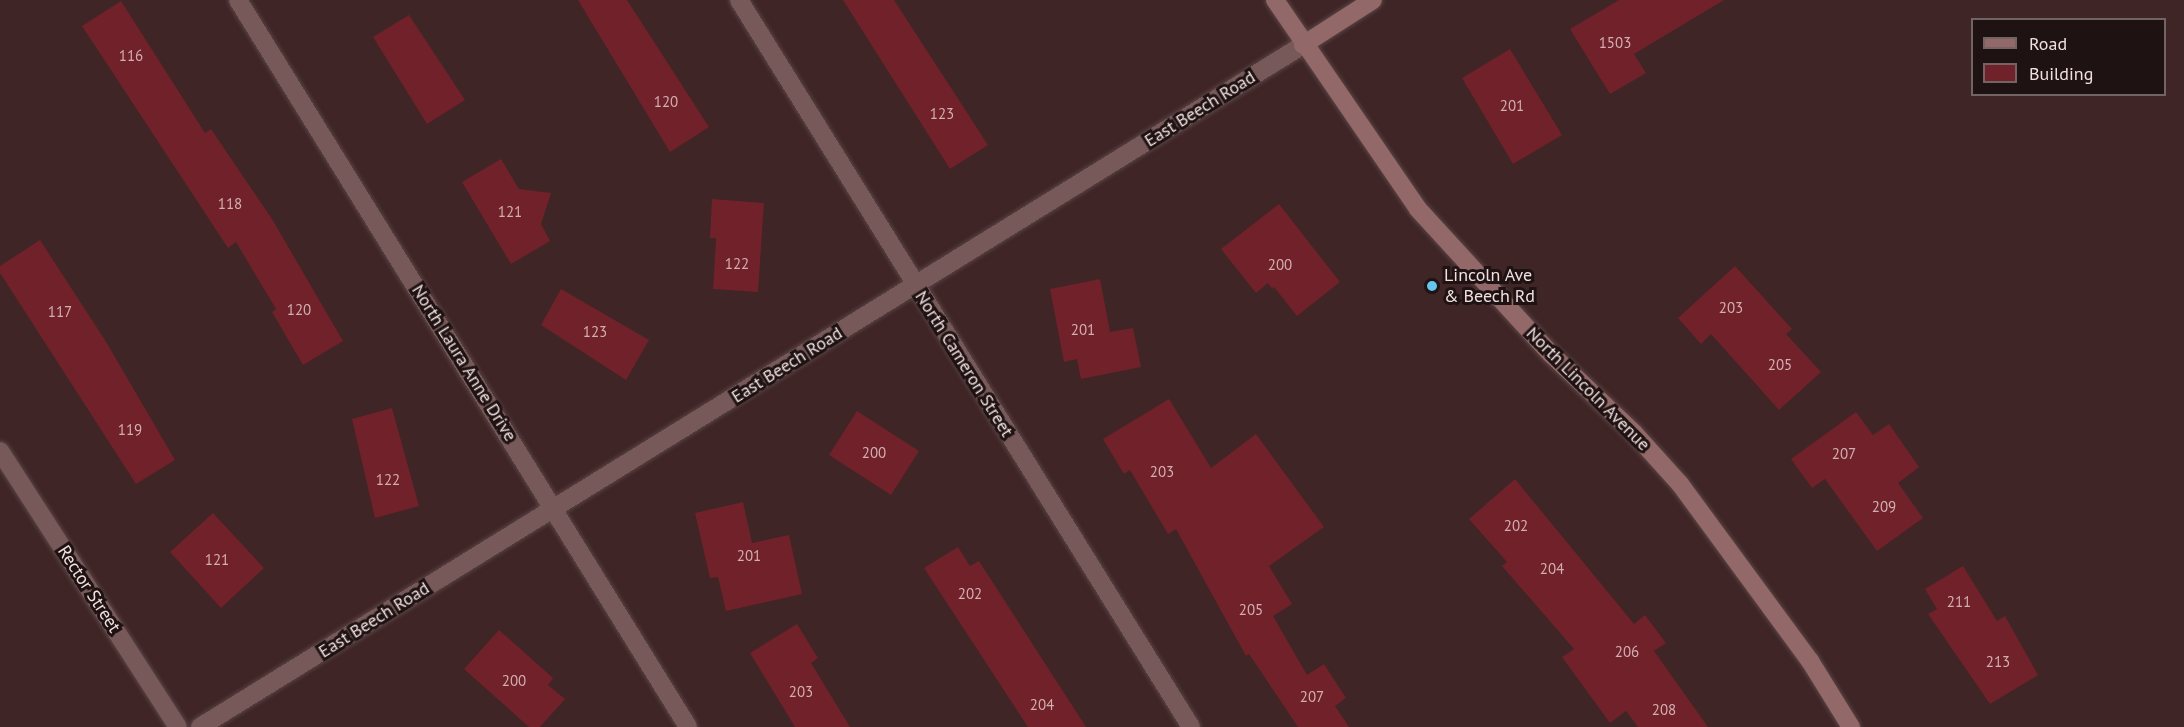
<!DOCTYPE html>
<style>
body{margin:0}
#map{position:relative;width:2184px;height:727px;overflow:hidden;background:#3f2525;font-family:"PT Sans",sans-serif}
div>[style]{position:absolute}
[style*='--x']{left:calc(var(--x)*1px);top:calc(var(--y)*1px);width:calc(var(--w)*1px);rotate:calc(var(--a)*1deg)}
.building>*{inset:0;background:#712129}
.roads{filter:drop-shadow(0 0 2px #5a4445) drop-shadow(0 0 2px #5a4445)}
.street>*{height:18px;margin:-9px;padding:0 9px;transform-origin:9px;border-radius:9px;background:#775959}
.secondary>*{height:18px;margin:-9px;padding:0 9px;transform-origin:9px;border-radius:9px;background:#936868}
.dots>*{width:16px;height:16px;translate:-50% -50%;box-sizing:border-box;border:3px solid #1e1212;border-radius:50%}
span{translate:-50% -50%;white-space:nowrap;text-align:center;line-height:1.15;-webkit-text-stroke:6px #1e1212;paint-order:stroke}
.number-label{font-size:15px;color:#d2b0b2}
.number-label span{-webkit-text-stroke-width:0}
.street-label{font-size:18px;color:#f2e0e0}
.poi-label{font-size:18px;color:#f2e0e0}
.left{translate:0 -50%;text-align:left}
.legend{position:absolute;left:1971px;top:18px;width:195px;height:78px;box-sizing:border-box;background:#1e1212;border:2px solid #736464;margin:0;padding:8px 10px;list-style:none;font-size:18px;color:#f2e0e0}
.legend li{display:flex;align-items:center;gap:12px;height:30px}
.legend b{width:30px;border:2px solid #736464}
</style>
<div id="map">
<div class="building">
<div style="clip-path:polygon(578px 0,627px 0,709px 127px,670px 152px)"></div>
<div style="clip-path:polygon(843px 0,894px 0,988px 145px,950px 169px)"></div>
<div style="clip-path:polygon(1619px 0,1724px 0,1634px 54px,1646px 73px,1610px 94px,1570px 29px)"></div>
<div style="clip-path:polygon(121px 1px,205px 133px,211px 129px,272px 219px,343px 341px,303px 365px,272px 312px,276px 309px,236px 242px,228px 248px,82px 26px)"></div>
<div style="clip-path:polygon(409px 15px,465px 100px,427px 124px,373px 37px)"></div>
<div style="clip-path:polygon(1510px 49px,1562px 135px,1513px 164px,1462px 78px)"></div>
<div style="clip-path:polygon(501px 159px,519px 189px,551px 193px,541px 224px,550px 241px,511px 264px,462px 182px)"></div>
<div style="clip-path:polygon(712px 199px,764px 203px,758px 292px,713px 289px,716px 238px,710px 238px)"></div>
<div style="clip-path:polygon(1279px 204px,1340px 282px,1297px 316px,1274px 287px,1272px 289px,1268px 283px,1256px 293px,1221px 249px)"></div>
<div style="clip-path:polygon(40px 240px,105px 340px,175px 460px,136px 484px,0 273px,0 266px)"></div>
<div style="clip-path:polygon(1735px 266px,1792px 329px,1786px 334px,1821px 372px,1779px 410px,1711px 334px,1701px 344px,1678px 318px)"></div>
<div style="clip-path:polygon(1100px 279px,1110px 332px,1133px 328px,1141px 367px,1081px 379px,1077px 359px,1064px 362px,1050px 289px)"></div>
<div style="clip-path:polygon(561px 289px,649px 340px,626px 380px,541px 325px)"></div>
<div style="clip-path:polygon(1169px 399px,1211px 468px,1256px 434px,1324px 527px,1269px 566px,1292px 604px,1273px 616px,1307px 675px,1324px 664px,1346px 698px,1335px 706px,1349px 727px,1298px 727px,1249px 654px,1246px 656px,1176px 529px,1168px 534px,1130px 470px,1124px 474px,1103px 439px)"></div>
<div style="clip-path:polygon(392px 408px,419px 506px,375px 518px,352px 419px)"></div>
<div style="clip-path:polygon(857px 411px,919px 451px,891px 495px,829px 455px)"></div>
<div style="clip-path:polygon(1856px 412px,1873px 435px,1889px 424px,1919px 467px,1898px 483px,1923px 518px,1877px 551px,1825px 479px,1812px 488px,1791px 459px)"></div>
<div style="clip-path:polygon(1515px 479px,1634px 624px,1645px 615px,1666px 643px,1654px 651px,1708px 727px,1638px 727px,1626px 711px,1610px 723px,1562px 657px,1574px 649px,1502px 566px,1507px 562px,1469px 519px)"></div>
<div style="clip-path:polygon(743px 502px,752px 543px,789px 535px,802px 594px,726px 611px,718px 577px,710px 578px,695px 513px)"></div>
<div style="clip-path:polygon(213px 513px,264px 568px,221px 608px,170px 552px)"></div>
<div style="clip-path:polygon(958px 547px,970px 566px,979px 561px,1086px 727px,1028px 727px,924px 568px)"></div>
<div style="clip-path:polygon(1963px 566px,1997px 621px,2005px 616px,2038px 675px,1990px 704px,1928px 614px,1937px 609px,1925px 589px)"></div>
<div style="clip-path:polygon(797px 624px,818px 658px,811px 663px,850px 727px,795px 727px,750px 653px)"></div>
<div style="clip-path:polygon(499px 630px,553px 678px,548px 685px,565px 699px,540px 727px,529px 727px,464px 669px)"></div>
</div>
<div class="roads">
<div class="street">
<div style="--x:238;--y:0;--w:855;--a:58.24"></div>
<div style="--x:739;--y:0;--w:856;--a:58.13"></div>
<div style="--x:0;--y:451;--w:328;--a:57.2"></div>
<div style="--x:200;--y:727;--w:1297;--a:-31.73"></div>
</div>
<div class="secondary">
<div style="--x:1275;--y:0;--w:253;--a:55.6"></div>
<div style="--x:1418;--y:209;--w:197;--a:47.5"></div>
<div style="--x:1551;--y:354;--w:115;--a:43.6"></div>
<div style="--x:1634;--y:433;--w:69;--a:48"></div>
<div style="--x:1680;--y:484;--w:220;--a:53.7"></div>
<div style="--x:1810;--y:661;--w:78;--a:58.2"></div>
<div style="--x:1303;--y:45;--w:83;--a:-32.7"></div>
</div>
</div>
<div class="dots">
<div style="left:1432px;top:286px;background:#65c5ee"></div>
</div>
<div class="number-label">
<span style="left:1615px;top:43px">1503</span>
<span style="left:131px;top:56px">116</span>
<span style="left:666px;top:102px">120</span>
<span style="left:1512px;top:106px">201</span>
<span style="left:942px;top:114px">123</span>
<span style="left:230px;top:204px">118</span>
<span style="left:510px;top:212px">121</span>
<span style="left:737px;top:264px">122</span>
<span style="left:1280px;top:265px">200</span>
<span style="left:1731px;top:308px">203</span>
<span style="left:299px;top:310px">120</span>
<span style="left:60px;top:312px">117</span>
<span style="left:1083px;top:330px">201</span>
<span style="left:595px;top:332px">123</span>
<span style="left:1780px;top:365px">205</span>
<span style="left:130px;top:430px">119</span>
<span style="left:874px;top:453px">200</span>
<span style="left:1844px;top:454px">207</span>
<span style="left:1162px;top:472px">203</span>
<span style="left:388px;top:480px">122</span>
<span style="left:1884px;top:507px">209</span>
<span style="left:1516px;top:526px">202</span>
<span style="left:749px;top:556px">201</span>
<span style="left:217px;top:560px">121</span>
<span style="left:1552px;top:569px">204</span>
<span style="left:970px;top:594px">202</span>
<span style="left:1959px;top:602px">211</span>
<span style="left:1251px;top:610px">205</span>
<span style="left:1627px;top:652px">206</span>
<span style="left:1998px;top:662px">213</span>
<span style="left:514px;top:681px">200</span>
<span style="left:801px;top:692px">203</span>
<span style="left:1312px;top:697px">207</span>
<span style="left:1042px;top:705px">204</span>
<span style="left:1664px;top:710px">208</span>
</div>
<div class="street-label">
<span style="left:1200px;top:109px;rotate:-32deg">East Beech Road</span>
<span style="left:464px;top:363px;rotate:58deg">North Laura Anne Drive</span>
<span style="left:964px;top:364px;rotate:58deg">North Cameron Street</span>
<span style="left:787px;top:365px;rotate:-32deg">East Beech Road</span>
<span style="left:1588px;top:389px;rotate:45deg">North Lincoln Avenue</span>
<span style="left:89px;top:589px;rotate:57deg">Rector Street</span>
<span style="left:374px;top:620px;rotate:-32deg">East Beech Road</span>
</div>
<div class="poi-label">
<span class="left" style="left:1444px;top:286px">Lincoln Ave<br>&amp; Beech Rd</span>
</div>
<ul class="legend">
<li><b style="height:8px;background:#936868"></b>Road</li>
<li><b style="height:16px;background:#712129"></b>Building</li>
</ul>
</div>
